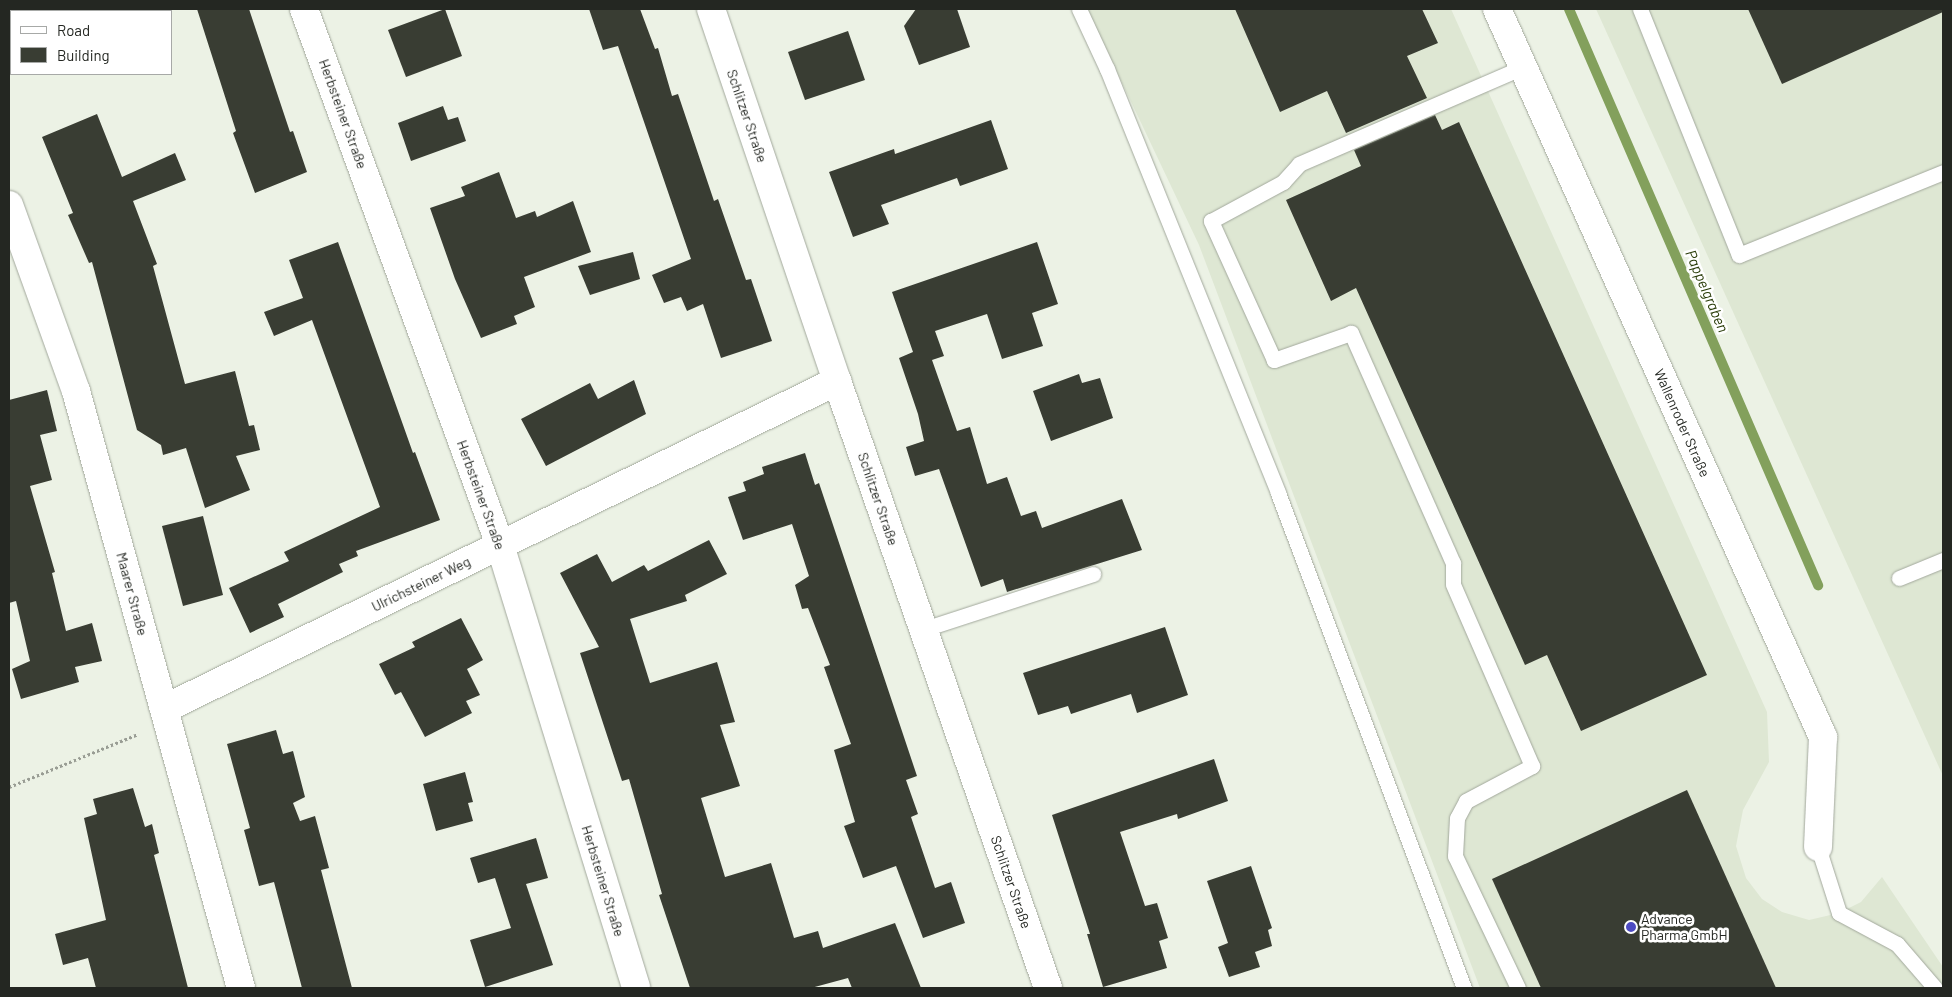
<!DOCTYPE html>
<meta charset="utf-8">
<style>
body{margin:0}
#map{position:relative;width:1952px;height:997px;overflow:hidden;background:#ecf2e5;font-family:Barlow,sans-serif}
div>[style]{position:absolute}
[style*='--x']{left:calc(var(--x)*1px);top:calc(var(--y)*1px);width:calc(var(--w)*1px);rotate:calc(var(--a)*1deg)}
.built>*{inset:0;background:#dee7d3}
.stream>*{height:10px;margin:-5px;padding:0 5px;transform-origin:5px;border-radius:5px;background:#83a05c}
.building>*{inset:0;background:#393d33}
.path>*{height:3px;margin-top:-1.5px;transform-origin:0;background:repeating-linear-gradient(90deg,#999d94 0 2.5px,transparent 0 5px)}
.roads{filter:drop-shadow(0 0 1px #a2a89c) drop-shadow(0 0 1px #a2a89c)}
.lane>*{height:15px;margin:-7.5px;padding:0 7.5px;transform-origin:7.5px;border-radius:7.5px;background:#fff}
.street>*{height:28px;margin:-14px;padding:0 14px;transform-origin:14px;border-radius:14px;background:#fff}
.dots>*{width:14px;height:14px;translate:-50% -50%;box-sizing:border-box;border:2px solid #fff;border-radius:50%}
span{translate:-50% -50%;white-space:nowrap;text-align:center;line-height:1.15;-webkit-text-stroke:5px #fff;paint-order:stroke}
.street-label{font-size:14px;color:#242722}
.poi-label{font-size:14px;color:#242722}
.left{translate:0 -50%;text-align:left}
.water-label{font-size:15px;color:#293c08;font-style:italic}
.frame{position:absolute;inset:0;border:10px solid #242722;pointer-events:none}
.legend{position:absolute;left:10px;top:10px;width:162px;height:65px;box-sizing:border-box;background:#fff;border:1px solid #a7a9a7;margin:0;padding:6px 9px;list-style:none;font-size:15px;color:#242722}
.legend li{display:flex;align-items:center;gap:10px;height:25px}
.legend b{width:25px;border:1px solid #a7a9a7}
</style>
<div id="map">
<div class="built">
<div style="clip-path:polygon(1087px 9px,1451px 9px,1767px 712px,1769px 762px,1743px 810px,1736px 846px,1746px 878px,1762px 899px,1782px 912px,1809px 920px,1839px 913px,1861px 902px,1882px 877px,1943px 967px,1943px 988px,1480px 988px,1199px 245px)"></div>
<div style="clip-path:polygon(1596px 9px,1943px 9px,1943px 776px)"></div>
</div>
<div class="stream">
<div style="--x:1569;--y:9;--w:628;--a:66.62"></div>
</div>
<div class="building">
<div style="clip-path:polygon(197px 9px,249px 9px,290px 132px,293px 131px,307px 172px,255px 193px,233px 133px,236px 131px)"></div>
<div style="clip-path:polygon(445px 9px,462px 56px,406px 77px,388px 30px)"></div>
<div style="clip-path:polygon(589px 9px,640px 9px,655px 49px,658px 48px,672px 96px,678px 94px,714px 201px,718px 199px,746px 280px,751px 279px,772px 341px,721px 358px,703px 304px,687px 311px,681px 297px,664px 303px,652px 275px,691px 259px,618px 46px,603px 50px)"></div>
<div style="clip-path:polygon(916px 9px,957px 9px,970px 47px,919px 65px,904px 26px)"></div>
<div style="clip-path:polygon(1235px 9px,1422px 9px,1438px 43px,1407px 56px,1427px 98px,1346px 133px,1327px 91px,1280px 112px)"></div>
<div style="clip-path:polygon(1748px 9px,1943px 9px,1943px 12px,1782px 84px)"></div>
<div style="clip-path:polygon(848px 31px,865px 80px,805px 100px,788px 52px)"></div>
<div style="clip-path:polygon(443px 106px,448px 120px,458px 117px,466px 141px,411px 161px,398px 123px)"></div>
<div style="clip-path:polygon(97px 114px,122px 177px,175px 153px,186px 180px,133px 201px,157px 264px,153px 266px,185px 384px,235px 371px,249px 426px,254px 425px,260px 450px,236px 456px,250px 490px,205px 508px,186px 448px,163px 455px,161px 445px,137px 430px,92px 262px,89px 263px,68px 215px,73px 213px,42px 137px)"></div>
<div style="clip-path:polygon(1435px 115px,1442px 130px,1459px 122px,1707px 675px,1581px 731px,1547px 655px,1525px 665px,1356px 288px,1331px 301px,1286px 200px,1361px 166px,1354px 150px)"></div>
<div style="clip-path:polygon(991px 120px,1008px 169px,960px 186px,957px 178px,881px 205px,889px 224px,853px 237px,829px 172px,894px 149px,895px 154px)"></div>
<div style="clip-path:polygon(499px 172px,516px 218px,535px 211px,537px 217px,573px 201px,591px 252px,524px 277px,535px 307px,514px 316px,517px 324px,481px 338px,455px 279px,430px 208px,465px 196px,461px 187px)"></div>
<div style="clip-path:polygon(338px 242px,413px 453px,415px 452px,440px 520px,356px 551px,358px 556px,339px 564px,343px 572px,278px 604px,284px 617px,250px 633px,229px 588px,289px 561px,284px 552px,380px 507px,312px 320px,274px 336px,264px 312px,303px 298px,289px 260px)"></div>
<div style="clip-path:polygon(1037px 242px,1058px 304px,1032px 313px,1043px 346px,1002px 359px,987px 314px,935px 331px,944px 356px,932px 360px,957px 431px,970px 427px,987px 484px,1007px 477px,1021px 516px,1036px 511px,1042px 528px,1122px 499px,1142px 550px,1007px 592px,1003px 579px,981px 587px,939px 469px,915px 476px,906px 447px,924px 441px,918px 414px,899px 358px,913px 352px,892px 292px)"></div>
<div style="clip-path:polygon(633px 252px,640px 279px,590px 295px,578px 266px)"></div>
<div style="clip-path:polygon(1079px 374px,1082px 383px,1100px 378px,1113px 418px,1051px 441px,1033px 391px)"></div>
<div style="clip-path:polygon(634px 380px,646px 414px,546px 466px,521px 419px,590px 383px,598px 399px)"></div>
<div style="clip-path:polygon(47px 390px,57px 431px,40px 435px,52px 480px,30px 486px,55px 572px,52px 573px,66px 631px,92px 623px,102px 661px,75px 667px,79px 682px,21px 699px,12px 669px,30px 661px,16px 601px,9px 603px,9px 400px)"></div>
<div style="clip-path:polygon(805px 453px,815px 485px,819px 483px,917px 776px,906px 780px,918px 814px,911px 817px,935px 888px,951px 882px,965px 923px,923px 938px,896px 866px,863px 878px,844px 826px,855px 822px,834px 750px,851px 744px,824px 667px,830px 665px,808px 608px,802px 609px,795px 585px,809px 576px,792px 524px,743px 540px,728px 497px,746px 491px,743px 482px,764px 474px,762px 467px)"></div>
<div style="clip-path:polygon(203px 516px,223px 595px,183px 606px,162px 526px)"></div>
<div style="clip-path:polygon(709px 540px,727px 574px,685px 595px,687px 601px,630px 619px,650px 683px,717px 662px,735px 722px,720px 725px,740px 786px,701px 798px,725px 877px,771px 863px,794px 938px,818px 931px,823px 948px,895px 923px,921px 988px,852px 988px,848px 978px,811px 988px,690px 988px,659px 895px,662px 894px,629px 779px,622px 781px,580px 653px,599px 647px,560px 573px,597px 554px,612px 582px,644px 565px,648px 571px)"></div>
<div style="clip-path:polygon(461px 618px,483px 660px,467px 669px,480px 695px,466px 701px,472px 713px,425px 737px,401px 692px,395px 695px,379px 664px,415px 647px,412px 642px)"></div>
<div style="clip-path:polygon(1165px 627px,1188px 695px,1137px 713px,1131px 694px,1071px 714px,1068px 706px,1038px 715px,1023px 673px)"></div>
<div style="clip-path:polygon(276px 730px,283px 754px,293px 751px,305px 797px,293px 803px,300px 821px,315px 816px,329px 868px,321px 870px,352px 988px,302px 988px,274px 882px,259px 886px,244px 830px,250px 828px,227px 744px)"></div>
<div style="clip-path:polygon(1214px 759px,1228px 801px,1178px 819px,1177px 814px,1120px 832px,1145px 906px,1157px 903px,1168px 938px,1159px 941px,1167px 968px,1103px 987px,1087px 934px,1090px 934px,1052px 815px)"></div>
<div style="clip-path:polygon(465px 772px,473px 802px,468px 803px,473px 821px,436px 831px,423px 784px)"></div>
<div style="clip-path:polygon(133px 788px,145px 827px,152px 824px,159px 853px,154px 855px,188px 988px,96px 988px,88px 958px,63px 965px,55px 934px,106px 920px,84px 818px,97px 814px,93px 799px)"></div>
<div style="clip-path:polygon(1687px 790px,1776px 988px,1541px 988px,1492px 879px)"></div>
<div style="clip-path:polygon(536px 838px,548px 878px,526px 884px,553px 965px,485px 987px,470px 940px,511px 928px,495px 878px,478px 883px,470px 858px)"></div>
<div style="clip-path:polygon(1251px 866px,1272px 928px,1268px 930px,1272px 946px,1255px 952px,1260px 967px,1229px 977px,1218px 947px,1228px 943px,1207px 881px)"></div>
</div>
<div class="path">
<div style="--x:9;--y:787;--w:139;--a:-22.3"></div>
</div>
<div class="roads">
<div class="lane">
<div style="--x:1079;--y:9;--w:66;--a:65"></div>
<div style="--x:1107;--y:69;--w:457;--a:68"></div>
<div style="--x:1278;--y:493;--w:529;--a:69.41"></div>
<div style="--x:1640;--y:9;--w:265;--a:68.1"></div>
<div style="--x:1739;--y:255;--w:220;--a:-22.1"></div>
<div style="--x:1899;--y:578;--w:48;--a:-22.2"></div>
<div style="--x:924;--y:629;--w:178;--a:-18"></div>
<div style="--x:1818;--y:847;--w:69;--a:72.3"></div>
<div style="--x:1839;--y:913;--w:66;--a:28.1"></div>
<div style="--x:1897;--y:944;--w:58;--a:49.2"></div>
<div style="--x:1518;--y:988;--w:146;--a:-115.5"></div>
<div style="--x:1455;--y:856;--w:38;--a:-87"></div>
<div style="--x:1457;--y:818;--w:19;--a:-62"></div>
<div style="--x:1466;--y:801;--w:75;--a:-27.9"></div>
<div style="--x:1532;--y:766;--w:198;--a:-113.5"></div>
<div style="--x:1453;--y:584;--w:21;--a:-90"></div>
<div style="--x:1453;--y:563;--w:252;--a:-113.9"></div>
<div style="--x:1351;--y:333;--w:82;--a:160.7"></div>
<div style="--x:1274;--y:360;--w:153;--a:-114.4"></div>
<div style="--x:1211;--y:221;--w:82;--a:-28.4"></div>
<div style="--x:1283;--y:182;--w:24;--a:-48"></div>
<div style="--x:1299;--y:164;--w:244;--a:-23.4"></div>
</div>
<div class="street">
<div style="--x:304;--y:9;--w:571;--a:69.91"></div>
<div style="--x:500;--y:545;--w:463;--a:72.9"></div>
<div style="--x:711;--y:9;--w:393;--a:71.3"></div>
<div style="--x:837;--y:381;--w:643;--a:70.83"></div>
<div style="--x:1497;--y:9;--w:798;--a:65.88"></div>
<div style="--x:1823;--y:737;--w:110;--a:92.6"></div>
<div style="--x:9;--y:205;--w:198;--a:70.2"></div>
<div style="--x:76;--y:391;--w:619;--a:74.55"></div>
<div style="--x:164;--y:709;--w:749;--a:-25.98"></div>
</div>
</div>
<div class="dots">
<div style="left:1631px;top:927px;background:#4d4bc2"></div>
</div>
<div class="street-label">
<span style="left:343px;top:114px;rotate:70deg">Herbsteiner Straße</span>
<span style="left:747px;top:116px;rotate:71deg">Schlitzer Straße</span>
<span style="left:1682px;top:423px;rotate:66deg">Wallenroder Straße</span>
<span style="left:481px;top:495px;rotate:70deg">Herbsteiner Straße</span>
<span style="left:878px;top:499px;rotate:71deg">Schlitzer Straße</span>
<span style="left:421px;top:584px;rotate:-26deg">Ulrichsteiner Weg</span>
<span style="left:132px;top:594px;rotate:75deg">Maarer Straße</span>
<span style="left:603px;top:881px;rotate:73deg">Herbsteiner Straße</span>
<span style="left:1011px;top:882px;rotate:71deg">Schlitzer Straße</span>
</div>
<div class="poi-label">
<span class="left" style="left:1641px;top:927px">Advance<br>Pharma GmbH</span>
</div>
<div class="water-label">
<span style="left:1707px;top:291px;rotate:67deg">Pappelgraben</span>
</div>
<div class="frame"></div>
<ul class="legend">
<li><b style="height:6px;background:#fff"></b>Road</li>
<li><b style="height:14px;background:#393d33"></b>Building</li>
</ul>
</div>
